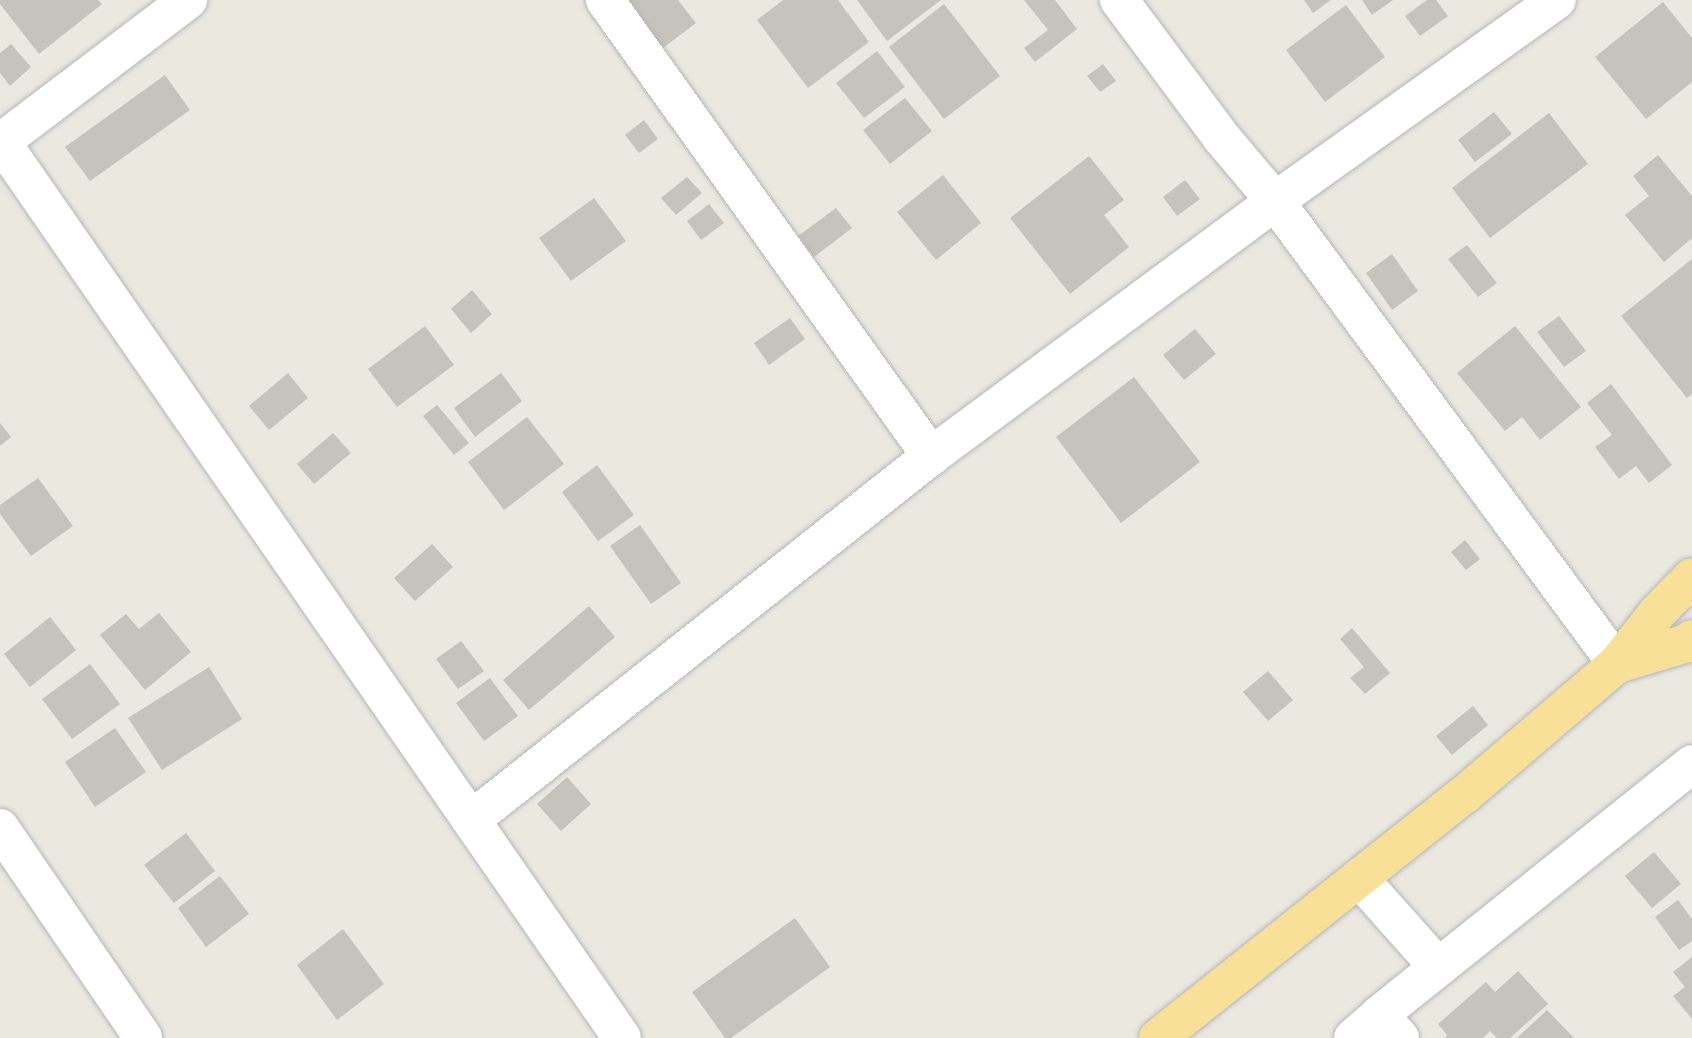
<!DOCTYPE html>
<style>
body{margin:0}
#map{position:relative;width:1692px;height:1038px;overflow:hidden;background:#ebe8e0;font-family:Figtree,sans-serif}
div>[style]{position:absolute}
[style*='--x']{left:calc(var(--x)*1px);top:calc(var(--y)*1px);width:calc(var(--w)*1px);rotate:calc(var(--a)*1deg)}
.building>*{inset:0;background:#c6c3bd}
.roads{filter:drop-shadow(0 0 2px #b3b6ba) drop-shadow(0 0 2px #b3b6ba)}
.minor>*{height:38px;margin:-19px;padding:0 19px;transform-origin:19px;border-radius:19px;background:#fff}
.trunk>*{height:38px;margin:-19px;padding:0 19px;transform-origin:19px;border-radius:19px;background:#f9e098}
span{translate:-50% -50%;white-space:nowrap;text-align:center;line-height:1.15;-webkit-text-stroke:7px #fff;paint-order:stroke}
</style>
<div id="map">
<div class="building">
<div style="clip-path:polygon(0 0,98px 0,102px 4px,39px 54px,0 4px)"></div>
<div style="clip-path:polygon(626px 0,678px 0,696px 23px,663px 48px)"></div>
<div style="clip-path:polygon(783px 0,838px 0,869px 42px,808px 88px,757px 20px)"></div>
<div style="clip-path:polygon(857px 0,941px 0,887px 41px)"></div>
<div style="clip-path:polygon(1024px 0,1055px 0,1077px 29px,1035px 62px,1024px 48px,1048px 30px)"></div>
<div style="clip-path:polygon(1304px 0,1331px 0,1313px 13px)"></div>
<div style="clip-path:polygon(1362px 0,1393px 0,1372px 15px)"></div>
<div style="clip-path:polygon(1427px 0,1436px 0,1448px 16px,1420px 36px,1405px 16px)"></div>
<div style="clip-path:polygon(1663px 2px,1692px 38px,1692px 82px,1646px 119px,1595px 57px)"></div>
<div style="clip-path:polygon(944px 4px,1000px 76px,944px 119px,889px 47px)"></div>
<div style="clip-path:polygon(1346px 5px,1385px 57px,1325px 102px,1286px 50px)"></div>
<div style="clip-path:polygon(11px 44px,31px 67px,10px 86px,0 73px,0 53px)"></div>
<div style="clip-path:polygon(877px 51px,905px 87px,864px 118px,836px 83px)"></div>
<div style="clip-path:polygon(1103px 64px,1116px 81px,1100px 92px,1087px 76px)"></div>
<div style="clip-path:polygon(165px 75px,190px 110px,90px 181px,65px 147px)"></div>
<div style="clip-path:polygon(905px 98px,932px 131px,890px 164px,863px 130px)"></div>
<div style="clip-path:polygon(1494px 112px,1512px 134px,1475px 162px,1458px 140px)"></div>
<div style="clip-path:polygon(1549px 113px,1588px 164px,1490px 238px,1452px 188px)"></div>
<div style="clip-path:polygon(644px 120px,658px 139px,639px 153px,625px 135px)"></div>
<div style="clip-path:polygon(1658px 155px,1692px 196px,1692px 238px,1664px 262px,1625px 215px,1649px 196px,1633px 176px)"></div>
<div style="clip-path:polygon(1089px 156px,1124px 200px,1104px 215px,1129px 247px,1070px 294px,1010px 218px)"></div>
<div style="clip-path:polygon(943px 175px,981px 223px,936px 260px,897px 212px)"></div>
<div style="clip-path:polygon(687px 177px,702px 193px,676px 215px,661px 198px)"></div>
<div style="clip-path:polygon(1185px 180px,1200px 199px,1177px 216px,1163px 197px)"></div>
<div style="clip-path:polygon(594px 198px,626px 241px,571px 281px,539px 238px)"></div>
<div style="clip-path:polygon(709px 204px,724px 223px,701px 240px,687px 221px)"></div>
<div style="clip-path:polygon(836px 208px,852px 228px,814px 257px,798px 236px)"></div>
<div style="clip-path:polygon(1467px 245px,1497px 283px,1478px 297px,1448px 259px)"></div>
<div style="clip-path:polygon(1392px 254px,1418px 291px,1392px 310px,1366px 273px)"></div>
<div style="clip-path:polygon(1692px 259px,1692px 394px,1687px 398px,1621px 316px)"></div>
<div style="clip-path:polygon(472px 290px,492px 314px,471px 333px,451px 309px)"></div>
<div style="clip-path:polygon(1559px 316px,1586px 351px,1564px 367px,1537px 332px)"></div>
<div style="clip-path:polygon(790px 318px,805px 339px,769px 365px,754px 343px)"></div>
<div style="clip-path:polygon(425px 326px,454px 365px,397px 407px,368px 369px)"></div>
<div style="clip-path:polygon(1515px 326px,1581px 407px,1540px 440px,1522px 417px,1505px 431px,1457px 373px)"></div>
<div style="clip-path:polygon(1195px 329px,1216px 354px,1184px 380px,1163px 355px)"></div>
<div style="clip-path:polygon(288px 373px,308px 398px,269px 430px,249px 406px)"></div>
<div style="clip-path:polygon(501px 373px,522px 401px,475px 437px,454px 408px)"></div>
<div style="clip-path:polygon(1134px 377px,1200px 462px,1121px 523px,1056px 437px)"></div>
<div style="clip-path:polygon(1611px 384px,1672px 465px,1649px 483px,1636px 466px,1619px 479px,1595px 447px,1612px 435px,1587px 403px)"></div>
<div style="clip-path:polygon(437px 405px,469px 443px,454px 455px,423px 416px)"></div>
<div style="clip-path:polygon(527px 417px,564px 464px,504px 510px,468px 462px)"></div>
<div style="clip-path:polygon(0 423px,11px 437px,0 446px)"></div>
<div style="clip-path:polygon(333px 433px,351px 453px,314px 484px,297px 464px)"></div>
<div style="clip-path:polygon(597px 465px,634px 515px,598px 541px,562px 492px)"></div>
<div style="clip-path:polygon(38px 478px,73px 526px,31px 556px,0 514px,0 505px)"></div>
<div style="clip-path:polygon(640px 525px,681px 583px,651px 604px,610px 546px)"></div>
<div style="clip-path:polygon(1465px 540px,1480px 559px,1466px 570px,1451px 552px)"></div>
<div style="clip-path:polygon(432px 544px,453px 567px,415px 601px,394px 578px)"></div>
<div style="clip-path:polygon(589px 606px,615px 637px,529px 710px,503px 680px)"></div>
<div style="clip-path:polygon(159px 613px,191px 652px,145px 690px,100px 635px,126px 614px,139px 629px)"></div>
<div style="clip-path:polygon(50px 617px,76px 650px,30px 687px,4px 654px)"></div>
<div style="clip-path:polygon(1352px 628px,1390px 673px,1365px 694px,1350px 678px,1364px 667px,1340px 639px)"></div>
<div style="clip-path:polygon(461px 641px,484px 671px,458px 689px,436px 659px)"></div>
<div style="clip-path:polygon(90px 664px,120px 704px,72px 739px,42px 699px)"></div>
<div style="clip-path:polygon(209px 667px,242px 719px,162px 770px,128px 718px)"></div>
<div style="clip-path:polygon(1268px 671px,1293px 700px,1268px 721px,1243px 692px)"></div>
<div style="clip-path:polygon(490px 678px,518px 716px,484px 741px,456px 703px)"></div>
<div style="clip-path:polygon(1473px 706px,1488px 725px,1452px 755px,1436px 736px)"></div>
<div style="clip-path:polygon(115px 728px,146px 772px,95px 807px,65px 762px)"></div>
<div style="clip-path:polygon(567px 777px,591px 804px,561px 831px,537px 804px)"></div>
<div style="clip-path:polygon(186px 833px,215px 871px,174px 903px,144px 865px)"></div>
<div style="clip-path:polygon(1654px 852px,1681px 884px,1652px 908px,1625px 876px)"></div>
<div style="clip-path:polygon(220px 876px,249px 914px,206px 947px,178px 908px)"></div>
<div style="clip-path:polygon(1678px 900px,1692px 919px,1692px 941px,1679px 950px,1655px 917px)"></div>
<div style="clip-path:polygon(795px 918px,830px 967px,731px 1038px,725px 1038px,692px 992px)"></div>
<div style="clip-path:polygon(343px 929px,384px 984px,337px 1020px,297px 965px)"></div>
<div style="clip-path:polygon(1692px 957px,1692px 1019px,1673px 996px,1685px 987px,1673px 972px)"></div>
<div style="clip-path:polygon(1518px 971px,1548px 1004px,1510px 1038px,1497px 1038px,1490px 1031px,1483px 1038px,1445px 1038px,1447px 1035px,1438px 1024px,1486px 982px,1495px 992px)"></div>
<div style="clip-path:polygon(1547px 1010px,1574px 1038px,1517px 1038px)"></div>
</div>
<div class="roads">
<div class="minor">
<div style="--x:605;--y:0;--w:561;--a:54.44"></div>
<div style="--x:1119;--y:0;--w:171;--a:53.3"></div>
<div style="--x:1221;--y:137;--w:84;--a:49.8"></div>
<div style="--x:1275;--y:201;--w:576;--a:53.55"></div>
<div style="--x:0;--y:140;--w:1092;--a:55.29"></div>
<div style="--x:1;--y:142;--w:235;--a:-37.2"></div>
<div style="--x:471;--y:820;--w:587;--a:-38.35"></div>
<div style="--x:931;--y:456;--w:428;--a:-36.5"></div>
<div style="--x:1275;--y:201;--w:346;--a:-35.5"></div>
<div style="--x:0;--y:828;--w:254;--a:55.7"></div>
<div style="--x:1359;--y:878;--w:119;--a:48.4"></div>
<div style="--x:1353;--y:1038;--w:35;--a:-41"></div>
<div style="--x:1400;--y:1038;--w:31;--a:-132"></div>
<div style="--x:1379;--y:1015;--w:401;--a:-38.7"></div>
</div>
<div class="trunk">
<div style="--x:1617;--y:664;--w:70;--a:-16.6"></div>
<div style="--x:1684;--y:644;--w:9;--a:-32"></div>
<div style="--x:1158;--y:1038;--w:391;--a:-38.5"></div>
<div style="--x:1464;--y:795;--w:201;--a:-40.6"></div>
<div style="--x:1617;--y:664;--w:65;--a:-51.9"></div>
<div style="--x:1657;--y:613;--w:50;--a:-45.8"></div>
</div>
</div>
</div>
